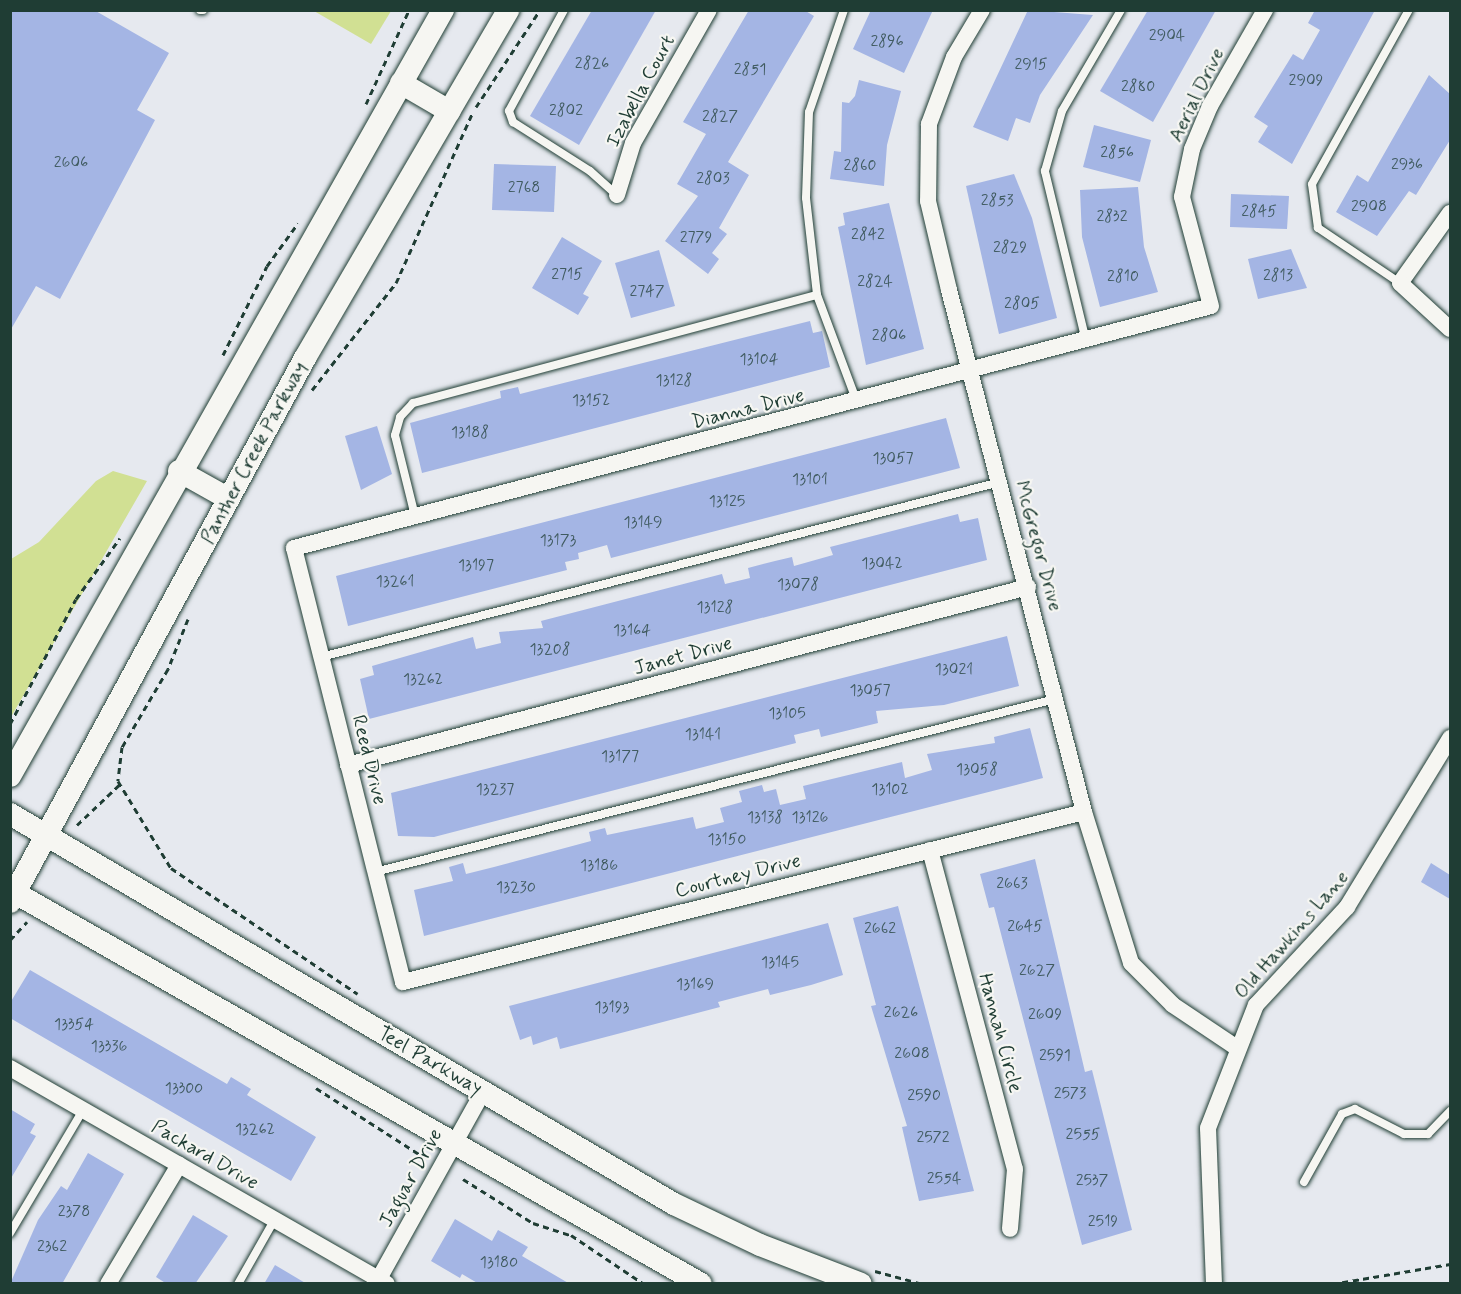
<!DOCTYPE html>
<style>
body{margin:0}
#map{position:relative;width:1461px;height:1294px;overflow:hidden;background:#e6e9ef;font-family:Mynerve,sans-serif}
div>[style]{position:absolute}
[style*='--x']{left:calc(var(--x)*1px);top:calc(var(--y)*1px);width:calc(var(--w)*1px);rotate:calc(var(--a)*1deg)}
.green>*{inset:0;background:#d1e093}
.building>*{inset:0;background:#a4b5e4}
.path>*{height:3px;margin-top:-1.5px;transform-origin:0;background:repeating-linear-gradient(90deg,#1f3d34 0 6px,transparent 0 10.5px)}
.roads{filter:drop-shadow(0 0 2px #1f3d34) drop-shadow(0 0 2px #1f3d34)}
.lane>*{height:8px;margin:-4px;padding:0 4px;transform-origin:4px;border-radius:4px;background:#f6f6f2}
.street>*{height:16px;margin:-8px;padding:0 8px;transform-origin:8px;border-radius:8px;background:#f6f6f2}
.secondary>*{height:22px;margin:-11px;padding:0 11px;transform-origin:11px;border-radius:11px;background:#f6f6f2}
span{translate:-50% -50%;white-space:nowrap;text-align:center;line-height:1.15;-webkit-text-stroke:4.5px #f6f6f2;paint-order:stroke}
.number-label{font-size:16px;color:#405b60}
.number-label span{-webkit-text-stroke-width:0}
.street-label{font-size:20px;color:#1f3d34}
.frame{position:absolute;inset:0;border:12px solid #1f3d34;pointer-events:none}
</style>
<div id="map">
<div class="green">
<div style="clip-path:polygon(314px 11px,391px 11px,371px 44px)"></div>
<div style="clip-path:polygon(113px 471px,147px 481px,11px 717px,11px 559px,39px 542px,96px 481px)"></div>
</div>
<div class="building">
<div style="clip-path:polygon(10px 10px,94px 10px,169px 53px,137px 110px,155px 120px,60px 299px,36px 286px,10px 331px)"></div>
<div style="clip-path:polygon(592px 10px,656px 10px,579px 145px,530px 116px)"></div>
<div style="clip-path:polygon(749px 10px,804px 10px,814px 16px,728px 162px,749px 175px,719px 228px,727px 234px,712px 253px,719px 259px,708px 274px,665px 241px,698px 196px,677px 184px,706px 134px,683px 122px)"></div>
<div style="clip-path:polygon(871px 10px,933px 10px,904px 73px,853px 49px)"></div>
<div style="clip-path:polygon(1028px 10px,1093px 15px,1040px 95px,1030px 123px,1016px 118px,1008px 141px,973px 127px)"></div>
<div style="clip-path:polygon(1148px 10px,1216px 10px,1153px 122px,1100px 91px)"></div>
<div style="clip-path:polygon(1315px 10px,1375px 10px,1292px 164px,1258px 142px,1268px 126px,1254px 117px,1293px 54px,1303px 60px,1320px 30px,1308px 23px)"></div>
<div style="clip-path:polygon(1429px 75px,1450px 94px,1450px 140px,1416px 195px,1409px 191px,1377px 236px,1336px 212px,1357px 175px,1368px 182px)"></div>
<div style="clip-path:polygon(859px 80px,901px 91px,887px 145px,884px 186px,830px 179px,834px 151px,841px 152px,842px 102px,849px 103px,855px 96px)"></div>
<div style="clip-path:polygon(1094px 125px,1151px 140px,1140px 182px,1083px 167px)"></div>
<div style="clip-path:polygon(494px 164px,556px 166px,554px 212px,492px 210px)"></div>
<div style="clip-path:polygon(1014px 174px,1032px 218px,1057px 318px,999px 334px,966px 186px)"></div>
<div style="clip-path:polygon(1138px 187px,1144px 247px,1158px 292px,1100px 307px,1082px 237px,1080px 190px)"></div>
<div style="clip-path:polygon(1231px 194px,1289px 196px,1287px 229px,1230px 227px)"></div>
<div style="clip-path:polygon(889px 203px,924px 349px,866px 365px,838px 227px,845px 225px,843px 213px)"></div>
<div style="clip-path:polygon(562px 237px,602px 261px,583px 294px,589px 297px,578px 315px,532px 288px)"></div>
<div style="clip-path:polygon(1291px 249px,1307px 288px,1258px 299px,1248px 259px)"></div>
<div style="clip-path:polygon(659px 250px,675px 306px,631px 318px,615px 263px)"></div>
<div style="clip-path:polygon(810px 321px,813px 333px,822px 331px,830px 367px,422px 473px,410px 423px,501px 398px,500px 391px,518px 387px,520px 394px)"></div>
<div style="clip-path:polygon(946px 418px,960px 468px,611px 558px,607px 545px,578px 553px,579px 559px,565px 562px,567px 570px,348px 626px,336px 576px)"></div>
<div style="clip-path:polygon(377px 426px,392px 474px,361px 490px,345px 436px)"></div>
<div style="clip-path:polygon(958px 514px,960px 522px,978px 518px,987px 560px,369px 719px,360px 679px,374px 675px,372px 666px,473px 637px,476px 649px,501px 643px,499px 632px,543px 628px,541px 621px,722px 574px,725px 584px,750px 578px,748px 568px,775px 561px,792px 557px,794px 566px,833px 555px,830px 547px)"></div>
<div style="clip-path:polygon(1007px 636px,1019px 686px,944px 705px,876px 711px,878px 723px,821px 737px,819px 729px,794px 735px,796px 743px,434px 837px,398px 836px,391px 793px)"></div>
<div style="clip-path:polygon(1030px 728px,1043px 778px,424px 936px,414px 890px,453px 881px,449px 867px,463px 863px,466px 874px,494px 867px,591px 841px,589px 832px,605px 828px,607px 835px,693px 817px,696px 829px,724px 822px,720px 808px,742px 802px,739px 791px,762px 785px,764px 792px,776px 789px,780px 805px,806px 799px,803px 786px,902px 762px,905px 778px,932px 770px,927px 754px,995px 743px,994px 737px)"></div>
<div style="clip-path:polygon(1035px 859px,1085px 1072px,1092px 1070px,1132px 1230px,1082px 1245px,994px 907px,989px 908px,980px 874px)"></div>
<div style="clip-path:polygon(1431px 863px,1450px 875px,1450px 899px,1421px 882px)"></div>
<div style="clip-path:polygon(898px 906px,974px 1191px,919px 1201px,902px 1127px,907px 1126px,871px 1006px,876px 1005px,853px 918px)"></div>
<div style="clip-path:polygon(828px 923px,843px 975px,811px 985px,770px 995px,768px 989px,718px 1002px,720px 1007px,560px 1049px,557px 1037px,533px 1045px,531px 1036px,520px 1040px,509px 1006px)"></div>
<div style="clip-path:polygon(30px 970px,227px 1084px,231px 1077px,251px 1089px,247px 1095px,316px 1137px,291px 1181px,10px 1018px,10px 1003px)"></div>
<div style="clip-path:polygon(10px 1109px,35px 1124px,30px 1133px,36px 1136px,10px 1180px)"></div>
<div style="clip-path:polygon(88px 1153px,124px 1174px,62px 1284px,10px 1284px,38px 1220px,61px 1186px,67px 1190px)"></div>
<div style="clip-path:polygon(193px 1215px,228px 1236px,195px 1284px,167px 1284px,156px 1277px)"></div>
<div style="clip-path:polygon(455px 1219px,492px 1241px,498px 1230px,528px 1247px,522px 1256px,570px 1284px,479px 1284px,462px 1274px,460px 1278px,431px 1261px)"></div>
<div style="clip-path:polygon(275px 1265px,307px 1284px,264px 1284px)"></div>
</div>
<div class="path">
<div style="--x:366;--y:104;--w:103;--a:-65.4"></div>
<div style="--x:476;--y:107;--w:116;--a:-56.6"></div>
<div style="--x:223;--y:355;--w:99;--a:-63.7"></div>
<div style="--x:267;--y:266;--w:53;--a:-54.2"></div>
<div style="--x:312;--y:390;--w:136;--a:-51.9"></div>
<div style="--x:396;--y:283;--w:188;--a:-65.8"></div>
<div style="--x:188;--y:619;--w:54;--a:111.8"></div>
<div style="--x:168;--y:669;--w:91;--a:120.5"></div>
<div style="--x:122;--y:747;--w:34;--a:97"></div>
<div style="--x:118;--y:781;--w:102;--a:58.7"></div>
<div style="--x:171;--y:868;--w:225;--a:34"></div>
<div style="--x:10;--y:724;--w:141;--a:-62.2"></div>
<div style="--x:76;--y:599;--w:75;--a:-54.2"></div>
<div style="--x:77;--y:825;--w:59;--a:-43.6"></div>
<div style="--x:10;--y:940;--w:25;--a:-47"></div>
<div style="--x:316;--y:1088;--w:126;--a:32.7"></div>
<div style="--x:463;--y:1179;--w:83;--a:32.2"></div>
<div style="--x:533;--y:1223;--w:40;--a:18"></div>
<div style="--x:571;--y:1235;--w:88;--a:33.9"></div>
<div style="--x:875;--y:1271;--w:50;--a:15.2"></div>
<div style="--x:1332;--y:1284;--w:120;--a:-9.6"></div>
</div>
<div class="roads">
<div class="lane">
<div style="--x:200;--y:10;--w:3;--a:0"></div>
<div style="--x:564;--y:10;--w:115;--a:118.6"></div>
<div style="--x:509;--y:111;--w:12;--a:70"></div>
<div style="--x:513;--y:122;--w:91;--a:32.5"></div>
<div style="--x:590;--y:171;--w:36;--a:42"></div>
<div style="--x:844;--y:10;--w:108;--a:108.9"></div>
<div style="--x:809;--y:112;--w:86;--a:92"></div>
<div style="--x:806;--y:198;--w:98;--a:83.5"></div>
<div style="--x:817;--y:295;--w:114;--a:69.5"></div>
<div style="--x:1400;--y:283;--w:99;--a:-146.1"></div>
<div style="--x:1318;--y:228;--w:44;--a:-97.8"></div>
<div style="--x:1312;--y:184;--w:199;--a:-60.9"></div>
<div style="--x:1086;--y:341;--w:175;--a:-103.6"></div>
<div style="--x:1045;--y:171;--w:62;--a:-74.2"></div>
<div style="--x:1062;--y:111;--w:117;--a:-59.7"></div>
<div style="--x:415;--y:516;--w:83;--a:-103.9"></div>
<div style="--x:395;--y:435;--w:19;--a:-74"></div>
<div style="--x:400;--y:417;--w:19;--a:-47"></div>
<div style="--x:413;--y:403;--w:418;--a:-15"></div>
<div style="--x:321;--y:657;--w:701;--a:-14.45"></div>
<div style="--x:375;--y:872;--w:702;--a:-14.27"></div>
<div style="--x:1304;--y:1182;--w:78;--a:-60.8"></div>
<div style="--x:1342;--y:1114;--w:14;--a:-21"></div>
<div style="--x:1355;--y:1109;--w:55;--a:27"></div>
<div style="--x:1404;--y:1134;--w:24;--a:0"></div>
<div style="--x:1428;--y:1134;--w:32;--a:-46"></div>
<div style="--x:10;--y:1233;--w:143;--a:-59.3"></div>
<div style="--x:238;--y:1284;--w:75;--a:-60.4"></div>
</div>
<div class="street">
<div style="--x:982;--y:10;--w:55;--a:120.8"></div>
<div style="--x:954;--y:57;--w:72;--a:110.5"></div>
<div style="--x:929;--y:124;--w:77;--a:90.7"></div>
<div style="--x:928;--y:201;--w:91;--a:76.7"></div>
<div style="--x:949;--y:290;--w:539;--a:75.5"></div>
<div style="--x:1084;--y:812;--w:158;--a:72.7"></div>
<div style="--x:1131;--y:963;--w:59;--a:45"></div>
<div style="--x:1173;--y:1005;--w:77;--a:33.9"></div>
<div style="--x:617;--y:195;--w:54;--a:-72.9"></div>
<div style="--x:633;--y:143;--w:153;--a:-60.3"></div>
<div style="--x:1450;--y:213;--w:86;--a:125.5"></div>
<div style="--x:1400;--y:283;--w:68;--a:42.6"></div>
<div style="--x:348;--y:765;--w:703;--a:-14.67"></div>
<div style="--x:1084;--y:812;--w:702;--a:165.98"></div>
<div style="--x:403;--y:982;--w:447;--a:-104.1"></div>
<div style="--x:294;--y:548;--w:948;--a:-14.78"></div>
<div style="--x:1211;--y:306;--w:113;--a:-104.9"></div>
<div style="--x:1182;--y:197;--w:49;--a:-78.2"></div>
<div style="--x:1192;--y:149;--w:47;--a:-67.3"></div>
<div style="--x:1210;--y:106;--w:111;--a:-60.2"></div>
<div style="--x:930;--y:850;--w:330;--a:75.1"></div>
<div style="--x:1015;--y:1169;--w:60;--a:94.8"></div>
<div style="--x:10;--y:1068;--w:434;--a:29.8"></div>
<div style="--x:108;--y:1284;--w:139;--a:-59.2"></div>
<div style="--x:376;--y:1284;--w:220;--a:-60.9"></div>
<div style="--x:1214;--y:1284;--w:156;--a:-92.2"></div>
<div style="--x:1208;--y:1128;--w:132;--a:-68.7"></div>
<div style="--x:1256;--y:1005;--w:134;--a:-47.1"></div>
<div style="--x:1347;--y:907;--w:198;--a:-58.6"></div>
</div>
<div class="secondary">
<div style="--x:401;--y:83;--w:56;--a:30.3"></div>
<div style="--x:179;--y:471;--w:57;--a:29.2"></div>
<div style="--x:10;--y:776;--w:880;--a:-60.52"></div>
<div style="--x:10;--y:814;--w:770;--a:30.43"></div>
<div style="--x:674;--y:1204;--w:95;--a:25.5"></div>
<div style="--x:760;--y:1245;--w:108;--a:21.1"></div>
<div style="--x:10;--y:890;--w:795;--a:29.69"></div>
<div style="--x:10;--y:902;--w:619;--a:-61.53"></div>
<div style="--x:305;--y:358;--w:403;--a:-59.7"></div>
</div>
</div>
<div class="number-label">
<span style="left:1167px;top:36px">2904</span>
<span style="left:887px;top:42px">2896</span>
<span style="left:592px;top:64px">2826</span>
<span style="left:1031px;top:65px">2915</span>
<span style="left:750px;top:70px">2851</span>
<span style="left:1306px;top:81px">2909</span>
<span style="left:1138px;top:87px">2880</span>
<span style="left:566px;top:111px">2802</span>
<span style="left:720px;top:117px">2827</span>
<span style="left:1117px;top:153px">2856</span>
<span style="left:71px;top:163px">2606</span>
<span style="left:1407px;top:165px">2936</span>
<span style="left:860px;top:166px">2860</span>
<span style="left:713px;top:179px">2803</span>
<span style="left:524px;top:188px">2768</span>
<span style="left:997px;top:201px">2853</span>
<span style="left:1369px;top:207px">2908</span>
<span style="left:1259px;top:212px">2845</span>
<span style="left:1112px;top:217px">2832</span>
<span style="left:868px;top:235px">2842</span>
<span style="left:696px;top:238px">2779</span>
<span style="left:1010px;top:248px">2829</span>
<span style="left:567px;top:275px">2715</span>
<span style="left:1278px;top:276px">2813</span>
<span style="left:1123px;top:277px">2810</span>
<span style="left:875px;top:282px">2824</span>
<span style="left:647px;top:292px">2747</span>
<span style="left:1022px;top:304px">2805</span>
<span style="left:889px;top:336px">2806</span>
<span style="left:759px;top:360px">13104</span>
<span style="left:674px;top:381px">13128</span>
<span style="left:591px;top:401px">13152</span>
<span style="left:470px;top:433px">13188</span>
<span style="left:893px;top:459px">13057</span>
<span style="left:810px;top:480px">13101</span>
<span style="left:727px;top:502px">13125</span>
<span style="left:643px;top:523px">13149</span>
<span style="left:558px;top:541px">13173</span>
<span style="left:882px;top:564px">13042</span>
<span style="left:476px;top:566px">13197</span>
<span style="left:395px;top:582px">13261</span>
<span style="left:798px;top:585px">13078</span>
<span style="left:715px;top:608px">13128</span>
<span style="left:632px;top:631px">13164</span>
<span style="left:550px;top:650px">13208</span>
<span style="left:954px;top:670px">13021</span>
<span style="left:423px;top:680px">13262</span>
<span style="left:870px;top:691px">13057</span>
<span style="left:787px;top:714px">13105</span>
<span style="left:703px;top:735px">13141</span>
<span style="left:620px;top:757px">13177</span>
<span style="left:977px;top:770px">13058</span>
<span style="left:495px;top:790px">13237</span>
<span style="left:890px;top:790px">13102</span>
<span style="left:765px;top:818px">13138</span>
<span style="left:810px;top:818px">13126</span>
<span style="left:727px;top:840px">13150</span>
<span style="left:599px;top:866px">13186</span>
<span style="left:1012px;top:884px">2663</span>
<span style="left:516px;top:888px">13230</span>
<span style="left:1025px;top:927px">2645</span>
<span style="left:880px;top:929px">2662</span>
<span style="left:780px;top:963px">13145</span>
<span style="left:1037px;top:971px">2627</span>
<span style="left:695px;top:985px">13169</span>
<span style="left:612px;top:1008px">13193</span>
<span style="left:901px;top:1013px">2626</span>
<span style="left:1045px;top:1015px">2609</span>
<span style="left:74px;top:1025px">13354</span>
<span style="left:109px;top:1047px">13336</span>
<span style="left:912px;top:1054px">2608</span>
<span style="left:1055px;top:1056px">2591</span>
<span style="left:184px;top:1089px">13300</span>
<span style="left:1070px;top:1094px">2573</span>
<span style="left:924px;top:1096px">2590</span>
<span style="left:255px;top:1130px">13262</span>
<span style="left:1083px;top:1135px">2555</span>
<span style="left:933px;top:1138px">2572</span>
<span style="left:944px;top:1179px">2554</span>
<span style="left:1092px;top:1181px">2537</span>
<span style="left:74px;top:1212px">2378</span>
<span style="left:1103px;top:1222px">2519</span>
<span style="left:52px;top:1247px">2362</span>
<span style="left:499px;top:1263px">13180</span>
</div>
<div class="street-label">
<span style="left:641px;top:91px;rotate:-62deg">Izabella Court</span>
<span style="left:1197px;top:95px;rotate:-64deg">Aerial Drive</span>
<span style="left:748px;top:409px;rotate:-14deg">Dianna Drive</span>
<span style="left:254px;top:453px;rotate:-62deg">Panther Creek Parkway</span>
<span style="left:1038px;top:546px;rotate:75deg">McGregor Drive</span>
<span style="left:683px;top:656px;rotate:-15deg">Janet Drive</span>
<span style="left:369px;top:760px;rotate:76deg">Reed Drive</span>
<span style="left:738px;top:876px;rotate:-14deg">Courtney Drive</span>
<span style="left:1292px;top:935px;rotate:-49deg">Old Hawkins Lane</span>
<span style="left:1000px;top:1033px;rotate:75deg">Hannah Circle</span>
<span style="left:430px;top:1061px;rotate:30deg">Teel Parkway</span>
<span style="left:205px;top:1155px;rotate:30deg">Packard Drive</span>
<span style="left:411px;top:1178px;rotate:-61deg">Jaguar Drive</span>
</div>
<div class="frame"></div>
</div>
